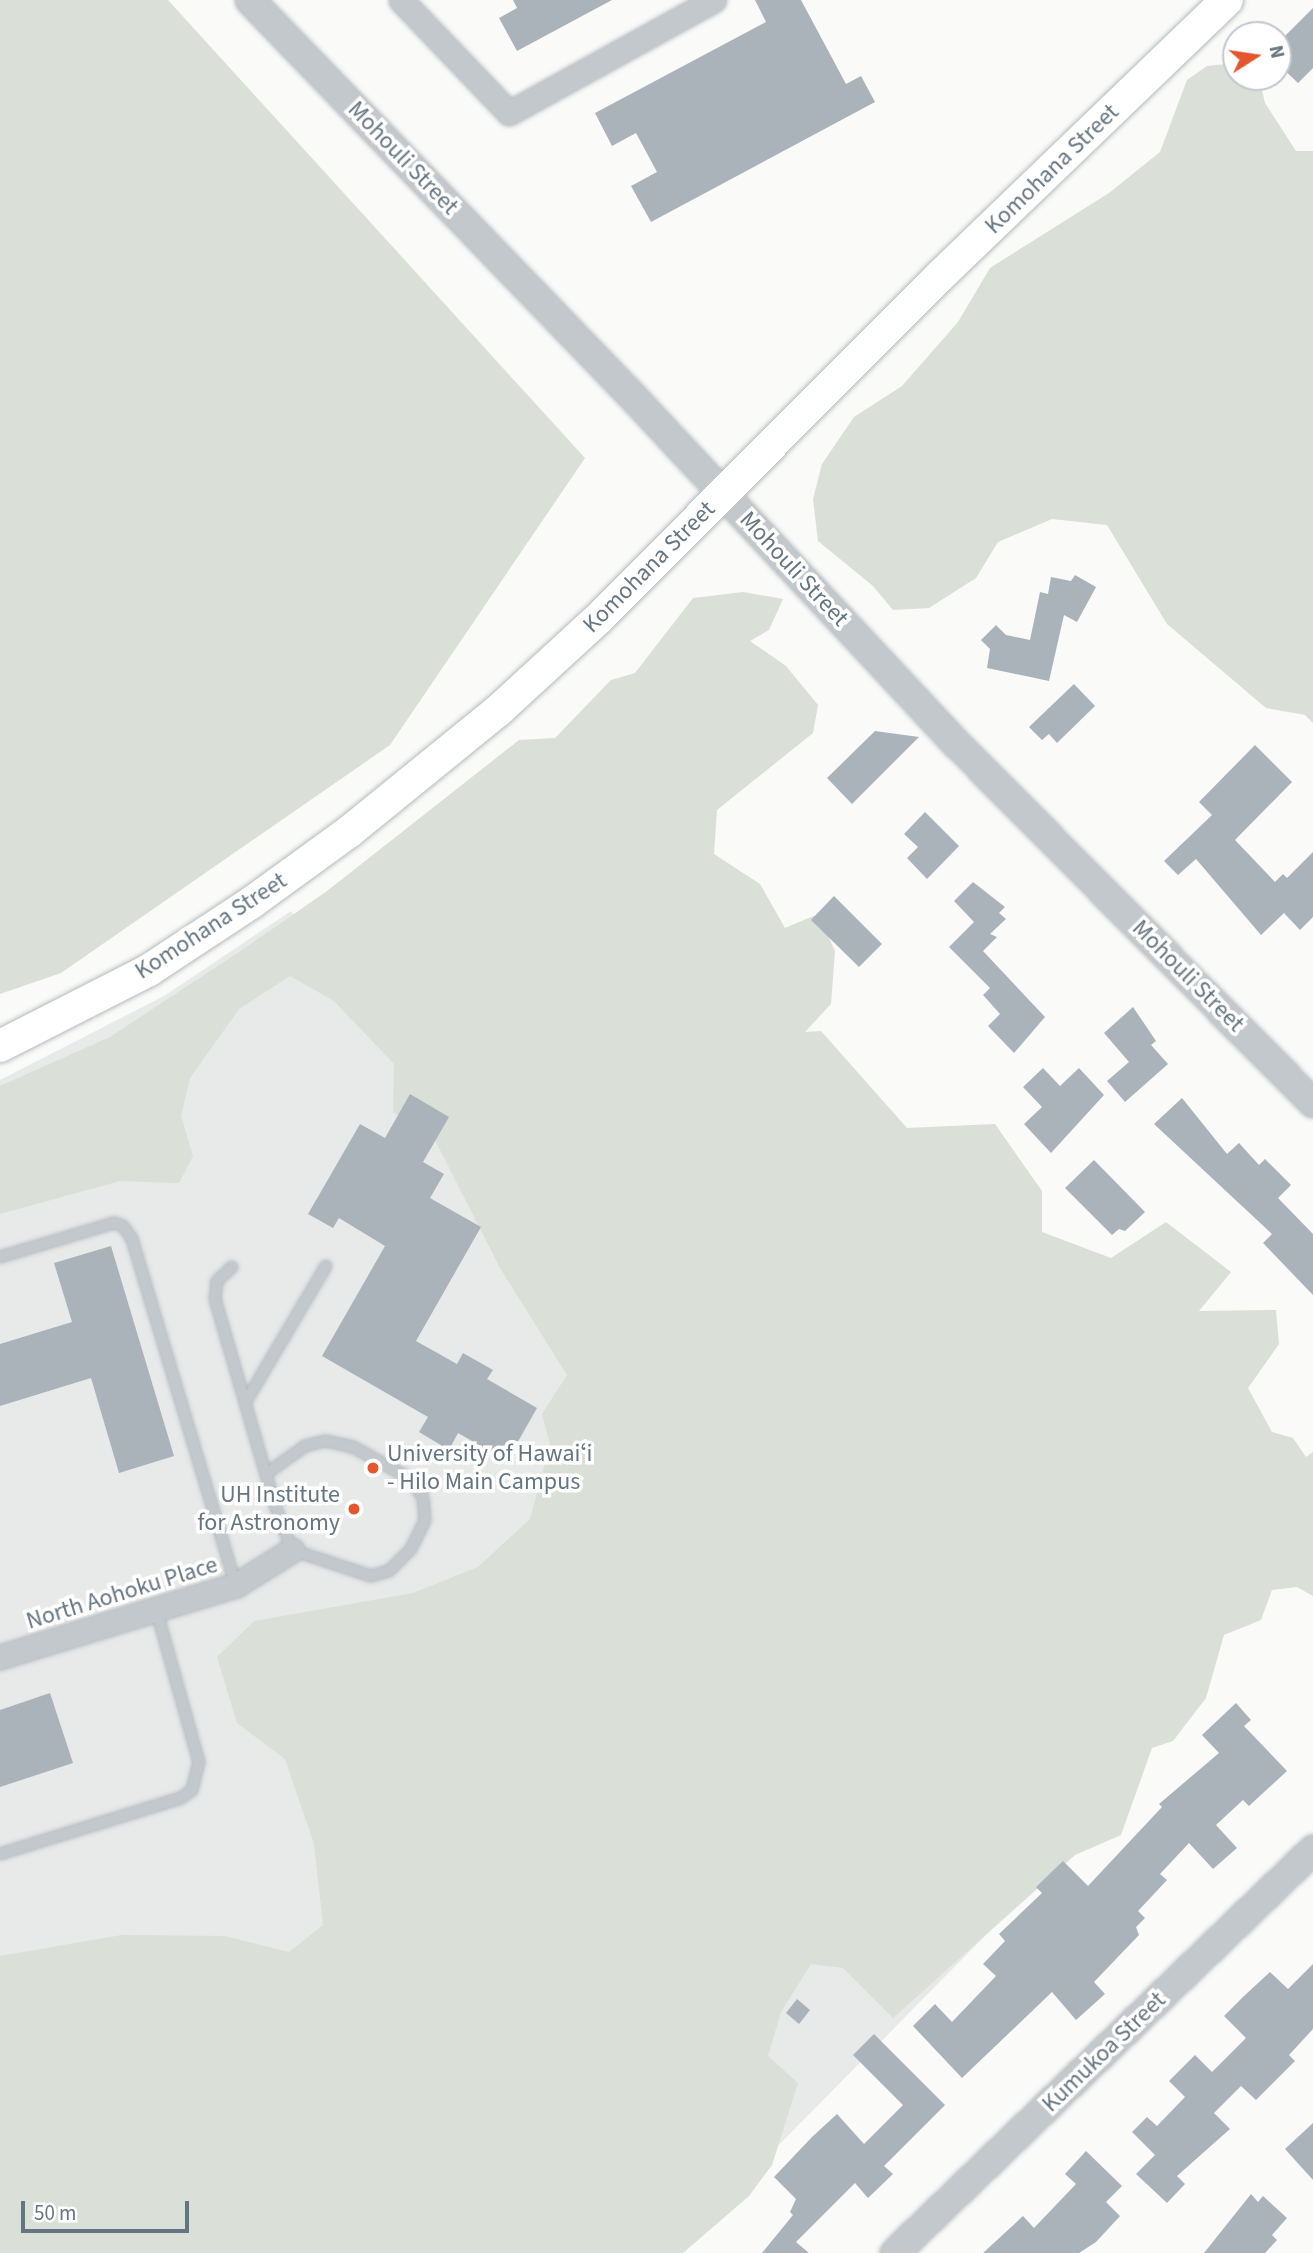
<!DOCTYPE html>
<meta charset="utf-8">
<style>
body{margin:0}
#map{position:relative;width:1313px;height:2253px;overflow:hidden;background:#fafaf8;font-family:"Source Sans 3",sans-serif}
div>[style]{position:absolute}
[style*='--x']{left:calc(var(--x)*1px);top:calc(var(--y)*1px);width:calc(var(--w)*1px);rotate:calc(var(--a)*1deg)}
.built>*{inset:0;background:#e8e9e9}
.green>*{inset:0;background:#dadfd7}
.building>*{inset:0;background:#aab3b9}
.roads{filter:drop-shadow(0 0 2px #b3babf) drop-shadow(0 0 2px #b3babf)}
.service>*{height:10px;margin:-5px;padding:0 5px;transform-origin:5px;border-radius:5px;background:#c3c8cc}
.minor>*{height:23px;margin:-11.5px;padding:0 11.5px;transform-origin:11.5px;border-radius:11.5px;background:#c3c8cc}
.tertiary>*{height:28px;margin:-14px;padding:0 14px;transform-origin:14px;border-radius:14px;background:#c3c8cc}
.secondary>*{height:32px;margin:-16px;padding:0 16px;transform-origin:16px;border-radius:16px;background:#fff}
.dots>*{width:19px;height:19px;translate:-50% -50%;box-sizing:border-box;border:4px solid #fff;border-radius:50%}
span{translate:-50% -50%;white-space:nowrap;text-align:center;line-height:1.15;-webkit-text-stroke:7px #fff;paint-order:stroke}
.street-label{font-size:24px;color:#657683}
.poi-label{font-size:24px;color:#657683}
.left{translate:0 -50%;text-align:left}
.right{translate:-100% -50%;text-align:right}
.north{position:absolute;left:1222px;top:21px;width:70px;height:70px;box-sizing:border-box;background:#fff;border:2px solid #c1c8cd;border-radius:50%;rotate:78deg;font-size:19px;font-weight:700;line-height:28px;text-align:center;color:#657683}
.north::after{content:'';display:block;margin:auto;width:24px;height:32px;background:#e4572e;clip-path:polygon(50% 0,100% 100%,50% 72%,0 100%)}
.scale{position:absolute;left:21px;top:2201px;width:168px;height:32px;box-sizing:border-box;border:4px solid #657683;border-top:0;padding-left:9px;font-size:21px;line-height:24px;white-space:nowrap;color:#657683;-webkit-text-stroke:5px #fff;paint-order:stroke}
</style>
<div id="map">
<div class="built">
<div style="clip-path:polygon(291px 911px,1063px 1857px,685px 2240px,0 2253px,0 1080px,164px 996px)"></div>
</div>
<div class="green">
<div style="clip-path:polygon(0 0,168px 0,585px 458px,390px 745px,61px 973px,0 994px)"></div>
<div style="clip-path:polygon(1236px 63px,1236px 77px,1259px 77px,1265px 103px,1296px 151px,1313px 151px,1313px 723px,1305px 715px,1266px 708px,1167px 624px,1107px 525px,1052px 519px,998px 542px,976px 578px,929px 608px,893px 610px,873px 586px,818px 541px,813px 499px,822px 464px,854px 417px,902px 386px,958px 322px,990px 268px,1109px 193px,1160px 152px,1187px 80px,1207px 66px)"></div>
<div style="clip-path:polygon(743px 592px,783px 599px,769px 630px,750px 641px,786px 666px,818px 705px,813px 733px,717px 810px,714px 854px,760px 884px,785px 928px,818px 914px,835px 951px,831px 1004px,805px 1032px,821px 1031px,907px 1128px,995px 1124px,1042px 1191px,1042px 1232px,1111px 1258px,1166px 1222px,1231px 1272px,1199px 1311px,1276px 1310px,1279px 1344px,1248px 1388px,1272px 1432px,1293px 1438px,1306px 1457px,1313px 1452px,1313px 1596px,1297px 1587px,1272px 1590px,1261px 1620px,1224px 1635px,1206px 1698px,1173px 1741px,1152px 1748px,1121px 1835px,1075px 1855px,893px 2018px,843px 1968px,811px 1964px,781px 2012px,768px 2056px,798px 2083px,772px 2165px,749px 2196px,683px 2253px,0 2253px,0 1956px,122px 1935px,225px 1936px,289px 1952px,323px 1925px,314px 1844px,285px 1759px,237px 1723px,217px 1657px,254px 1621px,413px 1593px,478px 1567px,530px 1519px,550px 1445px,542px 1414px,567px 1375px,500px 1268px,435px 1140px,393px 1112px,394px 1064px,334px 1001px,290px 976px,239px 1009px,190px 1078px,181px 1116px,193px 1156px,179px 1183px,120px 1181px,0 1214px,0 1086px,110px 1037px,245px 948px,327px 891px,519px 740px,555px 738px,611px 680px,635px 673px,693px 598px)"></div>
</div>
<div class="building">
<div style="clip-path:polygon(513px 0,612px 0,517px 51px,499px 18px,517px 8px)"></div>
<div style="clip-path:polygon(755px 0,801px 0,846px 84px,861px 76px,875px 102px,651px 222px,631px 186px,657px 172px,636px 133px,612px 146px,595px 113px,766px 22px)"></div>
<div style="clip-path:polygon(1313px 8px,1313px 68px,1298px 83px,1278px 64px,1278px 34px,1285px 36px)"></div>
<div style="clip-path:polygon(1075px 575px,1096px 587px,1077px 622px,1064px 615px,1049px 681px,987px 668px,990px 649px,981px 640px,996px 625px,1006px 635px,1030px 640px,1040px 592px,1048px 594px,1051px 577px,1071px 581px)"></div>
<div style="clip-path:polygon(1074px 684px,1095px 706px,1057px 743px,1049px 734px,1042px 740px,1029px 727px)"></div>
<div style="clip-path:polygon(875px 731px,919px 737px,852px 804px,827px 778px)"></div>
<div style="clip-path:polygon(1255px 745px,1292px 782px,1235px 840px,1275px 882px,1283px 874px,1287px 878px,1313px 852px,1313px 917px,1300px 930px,1284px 913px,1261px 935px,1196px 859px,1178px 875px,1164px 861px,1212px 815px,1199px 802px)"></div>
<div style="clip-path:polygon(925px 812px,959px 846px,927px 879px,907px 858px,918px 847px,904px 834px)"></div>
<div style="clip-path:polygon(973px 882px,1005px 907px,999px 913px,1006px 919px,990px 934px,997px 937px,983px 951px,1045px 1017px,1014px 1053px,988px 1026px,1000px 1014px,983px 995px,990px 988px,949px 947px,974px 922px,954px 901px)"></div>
<div style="clip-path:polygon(834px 896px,882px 944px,859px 967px,811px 920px)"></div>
<div style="clip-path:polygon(1133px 1007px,1156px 1041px,1151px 1045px,1168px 1064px,1125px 1102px,1107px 1081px,1129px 1062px,1104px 1033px)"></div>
<div style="clip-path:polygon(1043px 1068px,1060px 1086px,1079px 1068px,1104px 1095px,1051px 1153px,1024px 1124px,1042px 1107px,1023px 1087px)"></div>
<div style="clip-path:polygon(410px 1094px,449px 1117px,423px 1162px,444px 1174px,430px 1198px,481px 1227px,416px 1341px,457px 1364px,463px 1353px,493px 1370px,487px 1379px,537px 1408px,507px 1461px,458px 1433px,449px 1450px,419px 1432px,428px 1417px,322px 1356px,385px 1246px,339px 1218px,333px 1228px,308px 1214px,360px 1124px,385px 1138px)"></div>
<div style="clip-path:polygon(1182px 1098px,1227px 1154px,1239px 1143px,1259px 1165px,1265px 1159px,1291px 1185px,1278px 1198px,1313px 1234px,1313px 1295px,1263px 1243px,1272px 1234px,1154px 1124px)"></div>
<div style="clip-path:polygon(1094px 1160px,1145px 1212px,1125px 1231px,1119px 1229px,1112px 1235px,1065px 1188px)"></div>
<div style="clip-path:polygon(111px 1246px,174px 1456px,119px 1473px,91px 1378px,0 1406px,0 1344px,72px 1322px,54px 1263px)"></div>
<div style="clip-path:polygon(50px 1693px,73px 1763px,0 1787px,0 1710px)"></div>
<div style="clip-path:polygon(1236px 1703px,1251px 1720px,1244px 1726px,1287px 1771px,1249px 1806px,1243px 1800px,1216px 1825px,1237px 1848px,1213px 1869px,1189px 1843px,1160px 1874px,1167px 1880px,1138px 1911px,1145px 1918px,1136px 1927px,1139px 1935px,1094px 1982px,1105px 1994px,1076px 2020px,1052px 1992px,962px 2078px,913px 2026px,935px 2004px,952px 2022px,996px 1976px,983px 1964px,1005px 1941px,999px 1934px,1042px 1893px,1036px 1887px,1063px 1861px,1088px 1886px,1162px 1807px,1159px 1804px,1219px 1753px,1202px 1735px)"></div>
<div style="clip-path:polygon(1313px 1964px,1313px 2029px,1289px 2055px,1295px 2061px,1256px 2100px,1241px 2086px,1214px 2113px,1230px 2129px,1177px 2176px,1185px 2184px,1167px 2203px,1136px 2174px,1155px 2155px,1132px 2132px,1147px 2117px,1157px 2126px,1185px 2097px,1169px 2081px,1195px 2055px,1212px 2072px,1246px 2038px,1224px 2016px,1244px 1996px,1270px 1972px,1288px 1989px)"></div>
<div style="clip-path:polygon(797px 1999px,810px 2010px,799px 2024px,786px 2013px)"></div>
<div style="clip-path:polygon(874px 2034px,945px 2105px,884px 2166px,893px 2174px,868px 2198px,855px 2183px,796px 2242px,809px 2253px,762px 2253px,793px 2215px,790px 2212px,796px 2199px,774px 2177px,812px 2137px,837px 2114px,864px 2144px,903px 2105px,853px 2055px)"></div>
<div style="clip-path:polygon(1313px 2123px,1313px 2180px,1285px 2149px)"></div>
<div style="clip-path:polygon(1086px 2151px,1122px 2186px,1106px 2202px,1120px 2216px,1096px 2242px,1079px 2253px,983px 2253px,1023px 2216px,1034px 2228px,1076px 2184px,1065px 2174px)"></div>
<div style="clip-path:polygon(1251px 2194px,1258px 2202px,1263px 2196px,1287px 2218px,1272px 2235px,1277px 2240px,1265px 2253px,1204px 2253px)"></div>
</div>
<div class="roads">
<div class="service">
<div style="--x:0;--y:1257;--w:119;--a:-16.6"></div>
<div style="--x:114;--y:1223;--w:9;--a:18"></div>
<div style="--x:123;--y:1226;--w:16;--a:55"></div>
<div style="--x:132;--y:1239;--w:361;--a:73.3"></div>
<div style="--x:232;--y:1267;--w:21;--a:137"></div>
<div style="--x:217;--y:1281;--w:18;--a:96"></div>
<div style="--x:215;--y:1299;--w:215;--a:73.8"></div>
<div style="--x:275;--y:1505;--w:48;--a:69.3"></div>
<div style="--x:292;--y:1550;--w:83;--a:18.2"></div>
<div style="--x:371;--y:1576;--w:19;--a:-16"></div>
<div style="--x:389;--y:1571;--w:31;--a:-45"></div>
<div style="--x:411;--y:1549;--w:32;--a:-64"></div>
<div style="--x:425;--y:1520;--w:22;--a:-95"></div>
<div style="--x:423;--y:1498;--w:22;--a:-122"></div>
<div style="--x:411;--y:1479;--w:66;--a:-151.1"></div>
<div style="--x:353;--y:1447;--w:29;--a:-168"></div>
<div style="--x:325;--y:1441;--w:21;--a:166"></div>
<div style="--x:305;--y:1446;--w:48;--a:144.3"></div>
<div style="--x:245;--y:1403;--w:159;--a:-59.4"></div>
<div style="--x:0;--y:1854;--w:189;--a:-17.2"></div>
<div style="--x:181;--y:1798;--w:14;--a:-36"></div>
<div style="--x:192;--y:1790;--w:29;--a:-76"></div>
<div style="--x:199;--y:1762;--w:155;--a:-105.7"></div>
</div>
<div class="minor">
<div style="--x:401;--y:0;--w:156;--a:46.3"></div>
<div style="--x:509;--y:113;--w:234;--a:-28.9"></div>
<div style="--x:0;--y:1657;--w:247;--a:-17"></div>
<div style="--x:236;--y:1585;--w:66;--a:-32"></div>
</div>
<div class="tertiary">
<div style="--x:250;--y:0;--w:552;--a:46.03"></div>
<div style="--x:633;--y:397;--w:476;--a:47"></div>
<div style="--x:958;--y:745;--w:504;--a:45.24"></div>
<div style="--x:895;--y:2253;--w:581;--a:-43.95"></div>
</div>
<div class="secondary">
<div style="--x:0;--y:1046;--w:167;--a:-27"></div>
<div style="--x:149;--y:970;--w:122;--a:-33.3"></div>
<div style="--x:251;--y:903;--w:122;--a:-36"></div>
<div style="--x:350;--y:831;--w:192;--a:-39.1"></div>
<div style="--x:499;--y:710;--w:134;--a:-42.6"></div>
<div style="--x:598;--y:619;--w:482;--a:-45.1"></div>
<div style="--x:938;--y:278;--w:401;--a:-43.9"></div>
</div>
</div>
<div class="dots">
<div style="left:373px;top:1468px;background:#e4572e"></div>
<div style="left:354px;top:1509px;background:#e4572e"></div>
</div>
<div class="street-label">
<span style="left:403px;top:158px;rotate:46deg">Mohouli Street</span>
<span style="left:1052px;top:169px;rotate:-44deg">Komohana Street</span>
<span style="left:649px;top:567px;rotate:-45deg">Komohana Street</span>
<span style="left:794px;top:569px;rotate:47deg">Mohouli Street</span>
<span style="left:211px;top:926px;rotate:-33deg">Komohana Street</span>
<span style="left:1188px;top:976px;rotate:45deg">Mohouli Street</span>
<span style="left:122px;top:1593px;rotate:-17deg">North Aohoku Place</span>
<span style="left:1104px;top:2052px;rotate:-44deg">Kumukoa Street</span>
</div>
<div class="poi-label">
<span class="left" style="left:387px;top:1468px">University of Hawaiʻi<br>- Hilo Main Campus</span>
<span class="right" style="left:340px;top:1509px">UH Institute<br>for Astronomy</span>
</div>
<div class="north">N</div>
<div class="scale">50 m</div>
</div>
